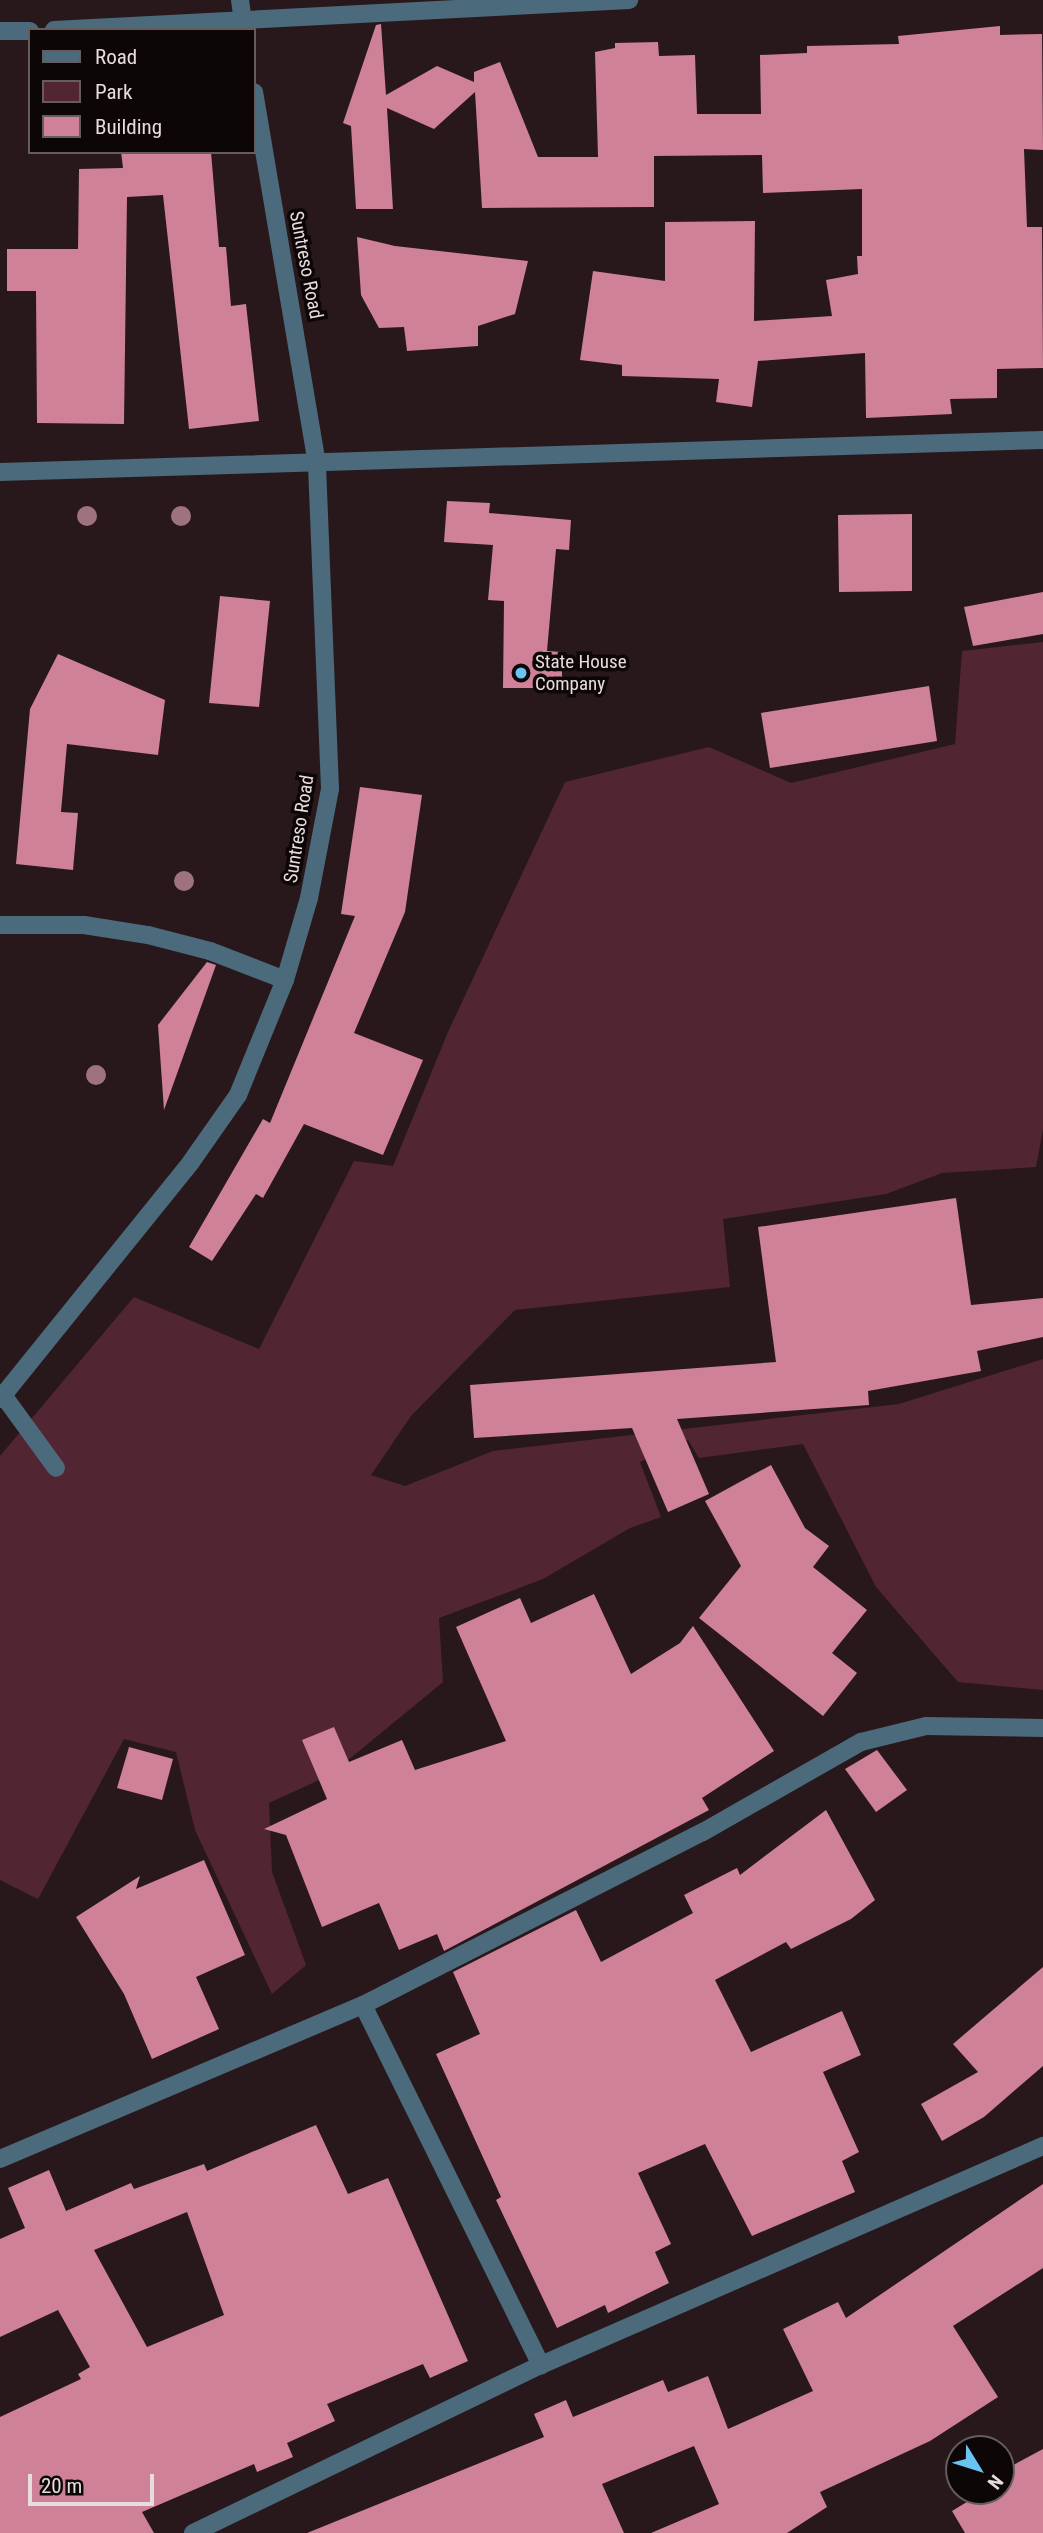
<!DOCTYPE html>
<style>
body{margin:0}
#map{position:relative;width:1043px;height:2533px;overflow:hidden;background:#28181c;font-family:"Roboto Condensed",sans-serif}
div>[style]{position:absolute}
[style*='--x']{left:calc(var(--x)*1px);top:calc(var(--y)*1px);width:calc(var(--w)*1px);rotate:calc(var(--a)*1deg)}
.green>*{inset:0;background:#522533}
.building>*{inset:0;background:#cf8197}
.minor>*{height:18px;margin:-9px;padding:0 9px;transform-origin:9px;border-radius:9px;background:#4b6a7b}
.trees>*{width:20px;height:20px;margin:-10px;border-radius:50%;background:#9e737e}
.dots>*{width:19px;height:19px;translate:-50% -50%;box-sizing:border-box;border:4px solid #0c0607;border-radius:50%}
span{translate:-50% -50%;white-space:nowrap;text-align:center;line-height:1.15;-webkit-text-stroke:7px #0c0607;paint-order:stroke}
.street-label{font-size:19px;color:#e7dcde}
.poi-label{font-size:19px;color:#e7dcde}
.left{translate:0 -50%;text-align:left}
.legend{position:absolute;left:28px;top:28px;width:228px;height:126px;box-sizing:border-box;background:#0c0607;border:2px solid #645c5d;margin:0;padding:9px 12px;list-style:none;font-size:21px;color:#e7dcde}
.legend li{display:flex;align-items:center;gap:14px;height:35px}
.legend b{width:35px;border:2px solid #645c5d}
.north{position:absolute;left:945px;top:2435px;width:70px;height:70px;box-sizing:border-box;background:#0c0607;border:2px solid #645c5d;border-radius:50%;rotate:128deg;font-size:19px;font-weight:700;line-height:28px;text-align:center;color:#e7dcde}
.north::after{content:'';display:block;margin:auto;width:24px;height:32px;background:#6ac3f1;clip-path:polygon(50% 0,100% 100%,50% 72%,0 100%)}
.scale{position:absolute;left:28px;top:2474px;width:126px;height:32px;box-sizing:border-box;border:4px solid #e7dcde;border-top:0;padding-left:9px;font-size:21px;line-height:24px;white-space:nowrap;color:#e7dcde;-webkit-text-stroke:5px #0c0607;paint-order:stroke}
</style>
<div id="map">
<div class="green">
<div style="clip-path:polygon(1043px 642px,1043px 1129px,1036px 1167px,942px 1173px,886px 1194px,723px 1219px,730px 1287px,515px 1310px,411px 1416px,371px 1475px,405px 1486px,493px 1451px,899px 1404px,1043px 1359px,1043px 1690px,958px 1682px,876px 1587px,803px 1444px,699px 1458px,688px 1440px,640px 1462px,661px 1517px,630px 1528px,543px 1579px,439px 1618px,443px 1682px,330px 1775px,269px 1803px,272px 1872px,306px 1965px,272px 1994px,195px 1830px,176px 1752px,124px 1739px,38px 1899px,0 1880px,0 1456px,134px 1297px,259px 1349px,354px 1161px,393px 1166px,448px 1032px,565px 782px,709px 747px,791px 783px,955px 744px,962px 651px)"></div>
</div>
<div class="building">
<div style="clip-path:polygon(381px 24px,386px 95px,437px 66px,474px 82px,474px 72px,500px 62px,538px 157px,598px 157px,595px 52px,615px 48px,615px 43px,658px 42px,659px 56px,695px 55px,697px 114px,761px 114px,760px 55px,807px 53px,807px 46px,899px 44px,898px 36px,1000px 26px,1000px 35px,1042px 34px,1043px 150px,1024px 149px,1027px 227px,1042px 227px,1043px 368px,997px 369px,997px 398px,950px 399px,952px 414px,866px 418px,865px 353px,758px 361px,752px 407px,716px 402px,719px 379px,622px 376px,622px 365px,580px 360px,593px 271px,665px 281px,665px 222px,755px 221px,754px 321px,832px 316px,826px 280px,858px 274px,857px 256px,862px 256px,862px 189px,763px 193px,762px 155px,654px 156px,654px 207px,482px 208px,475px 92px,434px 129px,387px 108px,393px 209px,356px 209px,351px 126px,343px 123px,376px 25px)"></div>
<div style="clip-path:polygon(121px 152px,211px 152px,219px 247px,226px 247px,231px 306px,246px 304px,259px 421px,189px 429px,163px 195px,127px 197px,124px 424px,37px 423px,36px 291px,7px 291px,7px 249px,78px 249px,79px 169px,123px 168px)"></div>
<div style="clip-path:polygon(357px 237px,395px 246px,528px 261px,515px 314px,478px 326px,478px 346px,407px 351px,404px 327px,379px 328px,361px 295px)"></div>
<div style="clip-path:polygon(447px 501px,490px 503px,489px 513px,571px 520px,569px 550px,556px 549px,547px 651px,562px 652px,562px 688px,503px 688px,504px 601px,488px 600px,493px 545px,444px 542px)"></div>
<div style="clip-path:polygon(912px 514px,912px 591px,839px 592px,838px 515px)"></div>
<div style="clip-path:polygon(1043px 592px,1043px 634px,973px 646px,964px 607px)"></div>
<div style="clip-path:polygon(220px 596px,270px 601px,259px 707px,209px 703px)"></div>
<div style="clip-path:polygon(58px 654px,165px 700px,158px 755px,67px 744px,61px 812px,78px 813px,73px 870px,16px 864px,30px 709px)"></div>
<div style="clip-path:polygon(929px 686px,937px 741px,770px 768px,761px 713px)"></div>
<div style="clip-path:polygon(360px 787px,422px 795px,405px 912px,354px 1033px,423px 1060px,383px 1155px,304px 1124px,263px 1198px,256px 1194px,212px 1261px,189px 1247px,263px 1119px,270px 1123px,355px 916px,341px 914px)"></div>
<div style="clip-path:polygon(207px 962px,216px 965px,164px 1110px,158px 1025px)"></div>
<div style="clip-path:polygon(956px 1198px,971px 1305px,1043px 1298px,1043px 1337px,977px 1351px,981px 1371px,868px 1391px,869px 1405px,677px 1419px,709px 1494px,668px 1512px,632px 1428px,474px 1438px,470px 1385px,776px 1362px,758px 1227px)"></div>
<div style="clip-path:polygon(771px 1465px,805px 1528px,829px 1546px,813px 1567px,867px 1610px,832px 1653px,857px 1673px,823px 1716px,699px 1618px,741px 1566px,705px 1501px)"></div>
<div style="clip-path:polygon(594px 1594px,631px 1674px,680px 1643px,693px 1626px,774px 1751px,702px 1798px,709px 1810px,444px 1951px,437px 1934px,399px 1950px,379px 1903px,322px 1927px,286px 1835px,264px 1829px,327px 1799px,302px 1740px,334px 1727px,349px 1762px,402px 1740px,415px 1770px,506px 1741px,456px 1627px,520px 1598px,531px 1623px)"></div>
<div style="clip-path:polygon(129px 1747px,173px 1759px,162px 1800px,117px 1788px)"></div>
<div style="clip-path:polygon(877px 1750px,907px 1790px,876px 1812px,845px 1769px)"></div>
<div style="clip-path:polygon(826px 1810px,875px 1900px,851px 1919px,791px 1949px,786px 1942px,715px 1980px,751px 2052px,842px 2011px,861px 2055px,823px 2072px,859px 2152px,842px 2161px,855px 2192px,752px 2236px,705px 2144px,638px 2173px,671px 2244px,655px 2252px,669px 2283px,608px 2313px,605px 2305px,557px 2328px,496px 2200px,501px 2197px,436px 2054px,480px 2034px,453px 1972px,576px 1910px,601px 1962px,693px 1913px,684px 1895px,737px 1868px,740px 1875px)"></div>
<div style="clip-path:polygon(204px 1860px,245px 1955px,196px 1977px,219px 2029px,152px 2059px,124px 1994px,76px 1917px,140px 1876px,136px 1889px)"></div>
<div style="clip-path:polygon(1043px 1967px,1043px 2066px,984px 2117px,942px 2141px,921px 2104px,978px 2072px,953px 2044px)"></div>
<div style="clip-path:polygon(evenodd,316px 2125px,348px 2194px,388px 2178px,468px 2361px,430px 2378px,423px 2364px,327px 2404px,335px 2421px,287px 2443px,293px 2457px,257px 2472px,254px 2464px,142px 2512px,154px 2533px,0 2533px,0 2417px,81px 2379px,78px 2374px,90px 2367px,58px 2310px,0 2337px,0 2239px,25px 2228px,8px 2188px,49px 2170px,66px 2211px,131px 2183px,134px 2189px,204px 2164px,207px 2171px,316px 2125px,187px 2212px,224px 2315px,147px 2347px,94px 2250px,187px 2212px)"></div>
<div style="clip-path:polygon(1043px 2184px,1043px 2268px,953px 2326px,998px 2397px,930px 2441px,820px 2492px,827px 2507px,787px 2533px,651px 2533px,719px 2504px,694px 2446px,602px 2484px,624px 2533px,307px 2533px,544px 2437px,534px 2414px,566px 2400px,573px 2417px,663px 2380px,668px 2392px,708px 2376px,728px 2429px,813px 2391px,783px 2329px,838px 2302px,846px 2318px)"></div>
<div style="clip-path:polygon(1043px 2449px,1043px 2533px,965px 2533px,952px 2511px,985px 2491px,1001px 2491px,1001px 2482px,1009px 2477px,1006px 2469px)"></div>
</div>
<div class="minor">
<div style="--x:240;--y:0;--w:30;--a:82"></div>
<div style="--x:54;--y:30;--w:576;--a:-2.99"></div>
<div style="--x:0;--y:31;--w:30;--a:0"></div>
<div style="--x:0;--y:472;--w:1043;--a:-1.76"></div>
<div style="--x:0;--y:925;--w:84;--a:0"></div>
<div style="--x:84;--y:925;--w:65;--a:8.9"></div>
<div style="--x:148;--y:935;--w:64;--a:14.5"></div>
<div style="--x:210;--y:951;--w:80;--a:21.1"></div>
<div style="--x:3;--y:1395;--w:90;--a:54"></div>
<div style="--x:0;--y:1399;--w:304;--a:-51.1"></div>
<div style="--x:191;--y:1162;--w:82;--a:-55"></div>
<div style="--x:238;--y:1095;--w:124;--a:-67.8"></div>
<div style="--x:285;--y:980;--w:85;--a:-73.7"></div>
<div style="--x:309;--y:898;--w:111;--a:-79.1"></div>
<div style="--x:330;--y:789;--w:325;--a:-92.3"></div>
<div style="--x:317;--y:464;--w:377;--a:-99.6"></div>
<div style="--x:363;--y:2005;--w:402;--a:63.7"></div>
<div style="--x:0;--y:2159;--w:394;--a:-23"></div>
<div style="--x:363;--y:2005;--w:381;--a:-27"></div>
<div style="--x:703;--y:1832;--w:182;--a:-29.7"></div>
<div style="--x:861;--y:1742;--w:67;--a:-13.8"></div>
<div style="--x:926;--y:1726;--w:117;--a:1"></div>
<div style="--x:193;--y:2533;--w:386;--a:-25.8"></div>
<div style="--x:541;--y:2365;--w:548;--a:-23.57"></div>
</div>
<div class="trees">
<div style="left:87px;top:516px"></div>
<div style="left:181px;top:516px"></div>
<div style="left:184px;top:881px"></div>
<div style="left:96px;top:1075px"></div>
</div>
<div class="dots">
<div style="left:521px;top:673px;background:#6ac3f1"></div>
</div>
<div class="street-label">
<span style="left:306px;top:265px;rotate:79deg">Suntreso Road</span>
<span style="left:299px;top:829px;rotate:-81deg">Suntreso Road</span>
</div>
<div class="poi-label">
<span class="left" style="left:535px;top:673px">State House<br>Company</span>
</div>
<ul class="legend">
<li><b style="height:9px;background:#4b6a7b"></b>Road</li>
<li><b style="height:19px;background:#522533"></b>Park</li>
<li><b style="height:19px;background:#cf8197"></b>Building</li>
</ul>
<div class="north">N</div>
<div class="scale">20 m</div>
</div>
